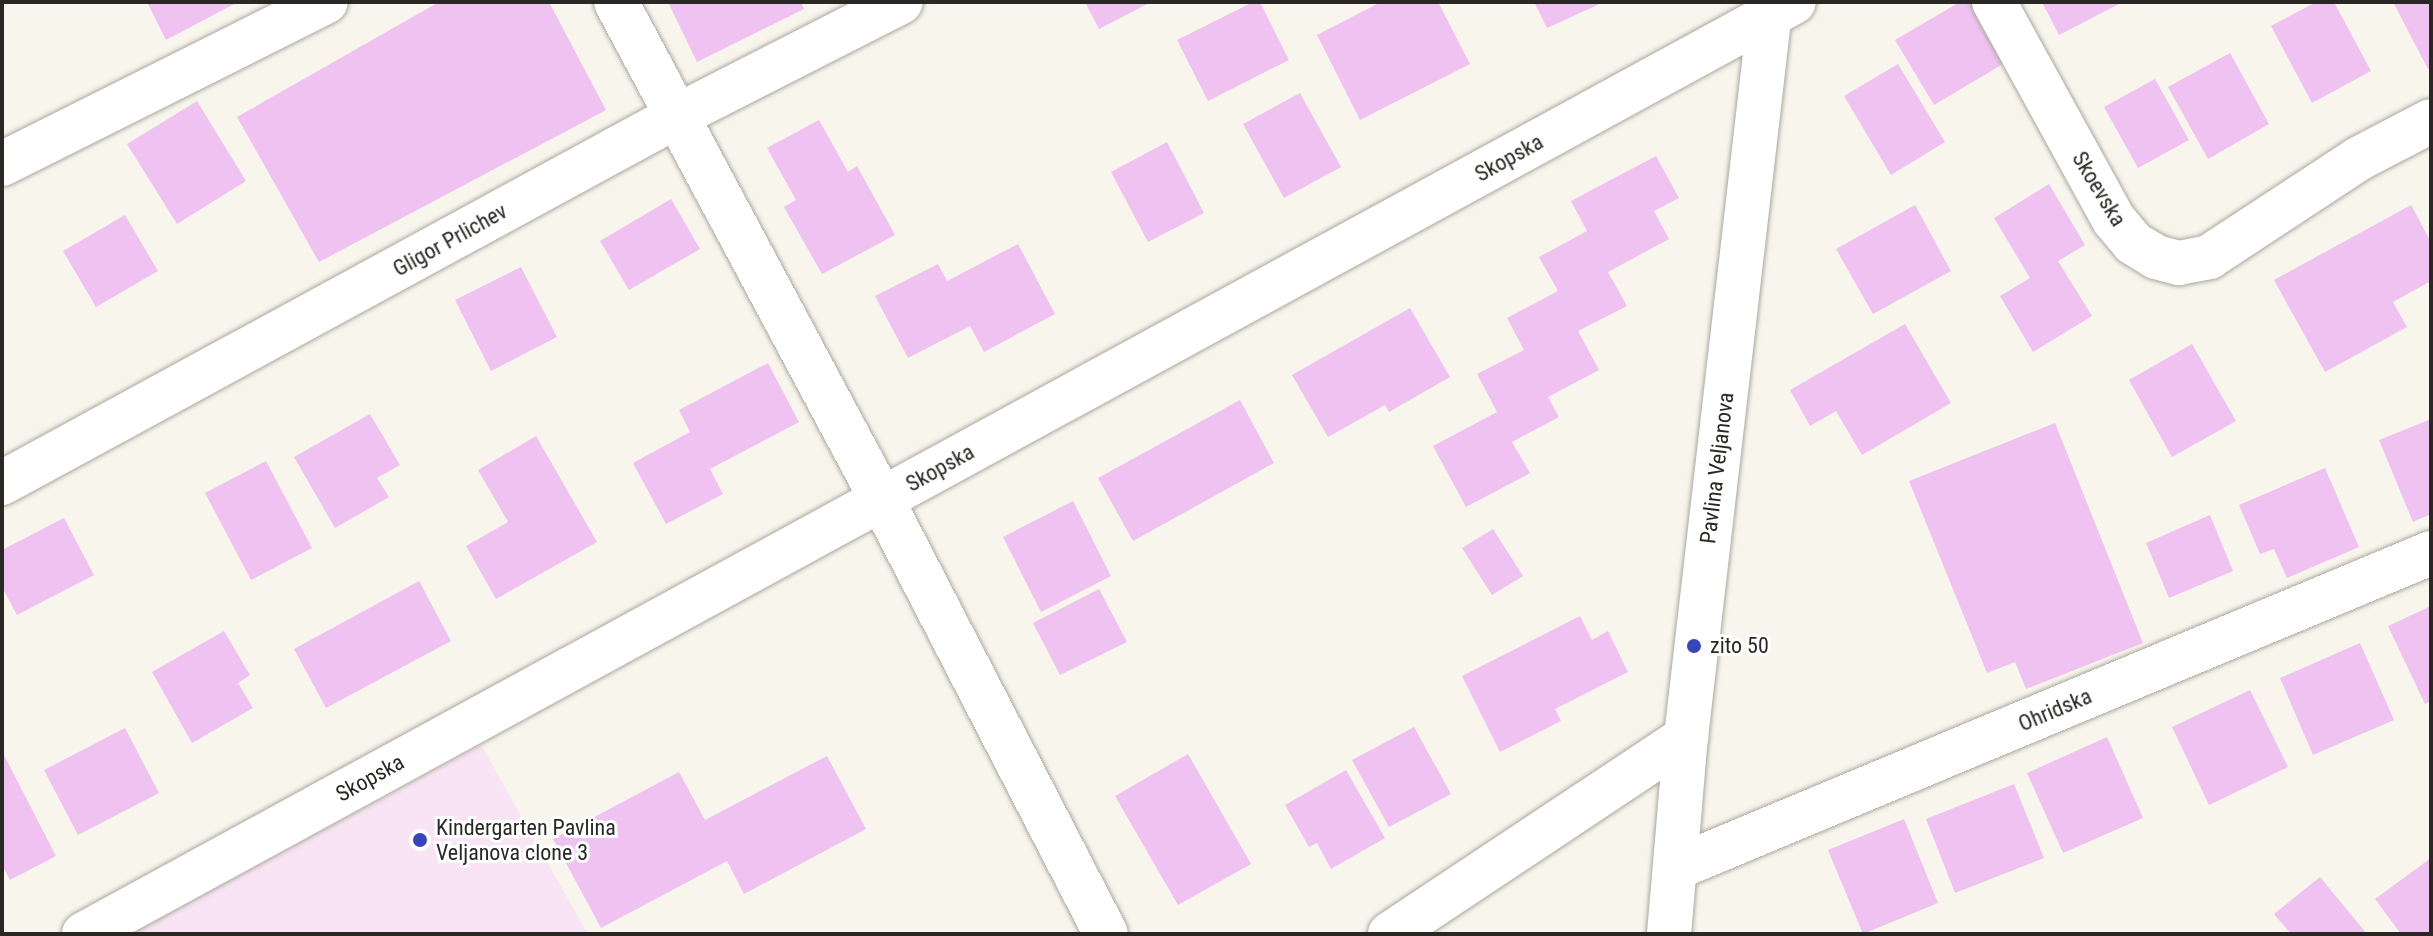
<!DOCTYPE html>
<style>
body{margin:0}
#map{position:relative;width:2433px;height:936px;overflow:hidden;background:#f8f5ec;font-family:"Roboto Condensed",sans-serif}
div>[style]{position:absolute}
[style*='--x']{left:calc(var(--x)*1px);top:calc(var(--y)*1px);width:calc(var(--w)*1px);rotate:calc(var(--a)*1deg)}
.education>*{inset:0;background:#f8e4f4}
.building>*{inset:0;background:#f0c2f1}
.roads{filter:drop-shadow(0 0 2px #aaa89f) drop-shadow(0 0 2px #aaa89f)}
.minor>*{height:44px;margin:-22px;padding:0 22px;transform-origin:22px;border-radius:22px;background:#fff}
.dots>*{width:22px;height:22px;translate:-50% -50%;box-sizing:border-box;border:4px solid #fff;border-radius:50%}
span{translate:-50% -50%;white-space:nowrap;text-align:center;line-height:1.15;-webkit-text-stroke:6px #fff;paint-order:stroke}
.street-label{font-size:22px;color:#292824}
.poi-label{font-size:22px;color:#292824}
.left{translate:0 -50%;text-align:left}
.frame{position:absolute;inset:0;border:4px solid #292824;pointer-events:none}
</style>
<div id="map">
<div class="education">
<div style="clip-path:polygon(481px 745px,588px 934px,130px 934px)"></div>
</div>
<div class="building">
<div style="clip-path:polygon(147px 2px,238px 2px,166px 40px)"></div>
<div style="clip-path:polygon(439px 2px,549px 2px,606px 110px,319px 262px,237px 117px)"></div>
<div style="clip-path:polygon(668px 2px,801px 2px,804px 9px,697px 62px)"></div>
<div style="clip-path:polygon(1085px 2px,1151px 2px,1099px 29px)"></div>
<div style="clip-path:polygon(1253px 2px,1260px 2px,1289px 60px,1208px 101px,1177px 40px)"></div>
<div style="clip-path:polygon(1381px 2px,1438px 2px,1470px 64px,1360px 120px,1317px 35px)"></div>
<div style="clip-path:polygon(1534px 2px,1604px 2px,1547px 28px)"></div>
<div style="clip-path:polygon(1960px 2px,1973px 2px,2008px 61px,1934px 105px,1895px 40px)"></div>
<div style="clip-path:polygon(2042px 2px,2123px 2px,2059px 35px)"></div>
<div style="clip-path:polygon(2316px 2px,2334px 2px,2371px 71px,2312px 103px,2271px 26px)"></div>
<div style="clip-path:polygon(2393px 2px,2431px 2px,2431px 68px,2428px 69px)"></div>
<div style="clip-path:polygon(2230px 53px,2269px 124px,2208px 159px,2168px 87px)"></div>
<div style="clip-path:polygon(1898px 64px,1945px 142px,1891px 175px,1844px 96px)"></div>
<div style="clip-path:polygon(2155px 79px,2189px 140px,2138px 168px,2104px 107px)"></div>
<div style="clip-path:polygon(1300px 93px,1341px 167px,1284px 198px,1243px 124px)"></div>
<div style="clip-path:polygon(197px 101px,246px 181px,177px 224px,127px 144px)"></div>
<div style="clip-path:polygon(819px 120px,848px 172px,857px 166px,895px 235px,822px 274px,784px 207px,796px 200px,767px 148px)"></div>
<div style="clip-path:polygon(1167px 142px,1204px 213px,1148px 242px,1111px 172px)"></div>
<div style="clip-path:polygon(1656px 156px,1679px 198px,1654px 211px,1669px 239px,1608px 272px,1627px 306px,1578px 331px,1599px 370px,1548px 397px,1559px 417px,1512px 442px,1530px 473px,1466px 507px,1433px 446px,1497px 412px,1477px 374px,1524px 350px,1507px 318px,1558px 291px,1539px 257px,1587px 231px,1571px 201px)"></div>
<div style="clip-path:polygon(2049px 184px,2085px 245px,2058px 261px,2092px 316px,2033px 352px,2000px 296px,2030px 278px,1994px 218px)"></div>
<div style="clip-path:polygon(671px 199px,700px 249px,629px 290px,600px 241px)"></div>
<div style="clip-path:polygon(1915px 205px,1951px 271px,1873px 314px,1836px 249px)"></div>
<div style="clip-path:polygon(2411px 205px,2431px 242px,2431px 281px,2393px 302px,2407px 327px,2325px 372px,2274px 280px)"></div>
<div style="clip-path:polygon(125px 215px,158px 271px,96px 307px,63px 251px)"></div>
<div style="clip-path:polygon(1018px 244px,1055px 314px,984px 352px,970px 326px,908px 358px,875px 296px,938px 264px,947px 281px)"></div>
<div style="clip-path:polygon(521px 267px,557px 337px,491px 371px,455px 300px)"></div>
<div style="clip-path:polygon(1410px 308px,1450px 377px,1389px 412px,1385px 405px,1328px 437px,1292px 375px)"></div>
<div style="clip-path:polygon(1905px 324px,1951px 403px,1862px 455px,1836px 411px,1810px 426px,1790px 390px)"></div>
<div style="clip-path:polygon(2192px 344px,2236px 421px,2172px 457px,2129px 380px)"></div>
<div style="clip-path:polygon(768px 363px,799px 422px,710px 469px,723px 494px,666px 524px,633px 463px,690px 432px,679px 410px)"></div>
<div style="clip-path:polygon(1240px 400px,1274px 463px,1133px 541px,1098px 478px)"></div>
<div style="clip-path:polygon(370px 414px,400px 465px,377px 478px,389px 497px,335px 528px,294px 457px)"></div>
<div style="clip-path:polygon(2431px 419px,2431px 514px,2413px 522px,2379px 440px)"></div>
<div style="clip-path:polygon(2055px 423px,2143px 643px,2026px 689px,2015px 662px,1987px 673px,1909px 481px)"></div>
<div style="clip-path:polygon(536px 436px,597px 542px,496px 599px,466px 546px,508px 522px,478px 470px)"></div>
<div style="clip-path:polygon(266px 461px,312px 548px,251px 580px,205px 493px)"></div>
<div style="clip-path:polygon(2325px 468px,2359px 547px,2287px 578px,2274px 549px,2260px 554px,2239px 505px)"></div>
<div style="clip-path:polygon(1073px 501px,1111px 576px,1041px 612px,1003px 537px)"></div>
<div style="clip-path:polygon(2210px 515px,2233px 571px,2169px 598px,2146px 543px)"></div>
<div style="clip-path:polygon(64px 518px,94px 575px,17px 615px,2px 587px,2px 550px)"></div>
<div style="clip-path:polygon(1493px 529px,1523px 576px,1492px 595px,1462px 548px)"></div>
<div style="clip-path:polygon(419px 581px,451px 641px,326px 708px,294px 649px)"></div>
<div style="clip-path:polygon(1099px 589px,1127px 642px,1060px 675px,1033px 623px)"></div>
<div style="clip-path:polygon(2431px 606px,2431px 701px,2425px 704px,2388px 626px)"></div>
<div style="clip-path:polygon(1580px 616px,1592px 640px,1608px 631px,1628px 672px,1555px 709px,1561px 721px,1500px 752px,1462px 676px)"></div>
<div style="clip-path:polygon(224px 631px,250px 675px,238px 683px,253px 708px,192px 743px,152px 672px)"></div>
<div style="clip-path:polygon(2360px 643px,2394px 720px,2313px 755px,2280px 678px)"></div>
<div style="clip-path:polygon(2250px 690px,2288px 767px,2209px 805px,2172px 727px)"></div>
<div style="clip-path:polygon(1414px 727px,1451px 794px,1389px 827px,1352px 760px)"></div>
<div style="clip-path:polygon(125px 728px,159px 793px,78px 835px,44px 770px)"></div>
<div style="clip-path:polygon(2107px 737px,2143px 818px,2063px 853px,2027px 773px)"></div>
<div style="clip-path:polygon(2px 751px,56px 856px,10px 880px,2px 865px)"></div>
<div style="clip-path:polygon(1188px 754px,1251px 864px,1178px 905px,1115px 796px)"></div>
<div style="clip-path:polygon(827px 756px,866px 829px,744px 894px,727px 861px,601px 928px,553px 839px,679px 772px,705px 820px)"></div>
<div style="clip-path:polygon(1346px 770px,1385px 838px,1331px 869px,1317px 843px,1309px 847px,1285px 805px)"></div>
<div style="clip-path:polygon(2014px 784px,2044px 858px,1955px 893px,1926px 819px)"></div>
<div style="clip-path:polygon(1904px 819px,1938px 903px,1863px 934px,1828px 850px)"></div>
<div style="clip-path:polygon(2431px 858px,2431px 934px,2401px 934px,2375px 899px)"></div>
<div style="clip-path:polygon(2320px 877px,2367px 934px,2291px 934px,2274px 914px)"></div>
</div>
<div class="roads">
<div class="minor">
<div style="--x:616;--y:2;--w:565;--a:61.89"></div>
<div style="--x:882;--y:500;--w:488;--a:62.7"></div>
<div style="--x:1994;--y:2;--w:249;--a:61.2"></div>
<div style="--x:2114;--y:220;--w:30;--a:50"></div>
<div style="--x:2133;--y:243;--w:27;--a:31"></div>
<div style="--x:2156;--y:257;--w:24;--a:15"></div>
<div style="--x:2179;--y:263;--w:31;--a:-11"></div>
<div style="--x:2209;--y:257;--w:178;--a:-33.3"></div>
<div style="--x:2358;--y:159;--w:82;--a:-27.5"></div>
<div style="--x:2;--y:164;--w:362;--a:-26.6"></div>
<div style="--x:2;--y:483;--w:768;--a:-28.53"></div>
<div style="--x:677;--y:116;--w:251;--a:-27"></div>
<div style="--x:1678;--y:867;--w:816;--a:-22.64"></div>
<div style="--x:84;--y:934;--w:1947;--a:-28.59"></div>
<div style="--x:1390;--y:934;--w:356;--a:-33.6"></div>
<div style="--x:1669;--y:934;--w:198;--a:-85.1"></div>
<div style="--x:1686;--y:737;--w:740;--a:-83.4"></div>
</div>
</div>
<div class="dots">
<div style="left:1694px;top:646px;background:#3a45b9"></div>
<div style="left:420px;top:840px;background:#3a45b9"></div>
</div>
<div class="street-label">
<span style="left:1509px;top:158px;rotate:-29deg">Skopska</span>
<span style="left:2099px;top:189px;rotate:59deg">Skoevska</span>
<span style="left:450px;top:240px;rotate:-29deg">Gligor Prlichev</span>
<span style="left:940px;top:468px;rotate:-29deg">Skopska</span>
<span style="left:1717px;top:468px;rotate:-83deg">Pavlina Veljanova</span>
<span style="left:2055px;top:710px;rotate:-23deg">Ohridska</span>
<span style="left:370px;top:778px;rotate:-29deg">Skopska</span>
</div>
<div class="poi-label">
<span class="left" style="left:1710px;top:646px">zito 50</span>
<span class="left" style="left:436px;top:840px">Kindergarten Pavlina<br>Veljanova clone 3</span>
</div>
<div class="frame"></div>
</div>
